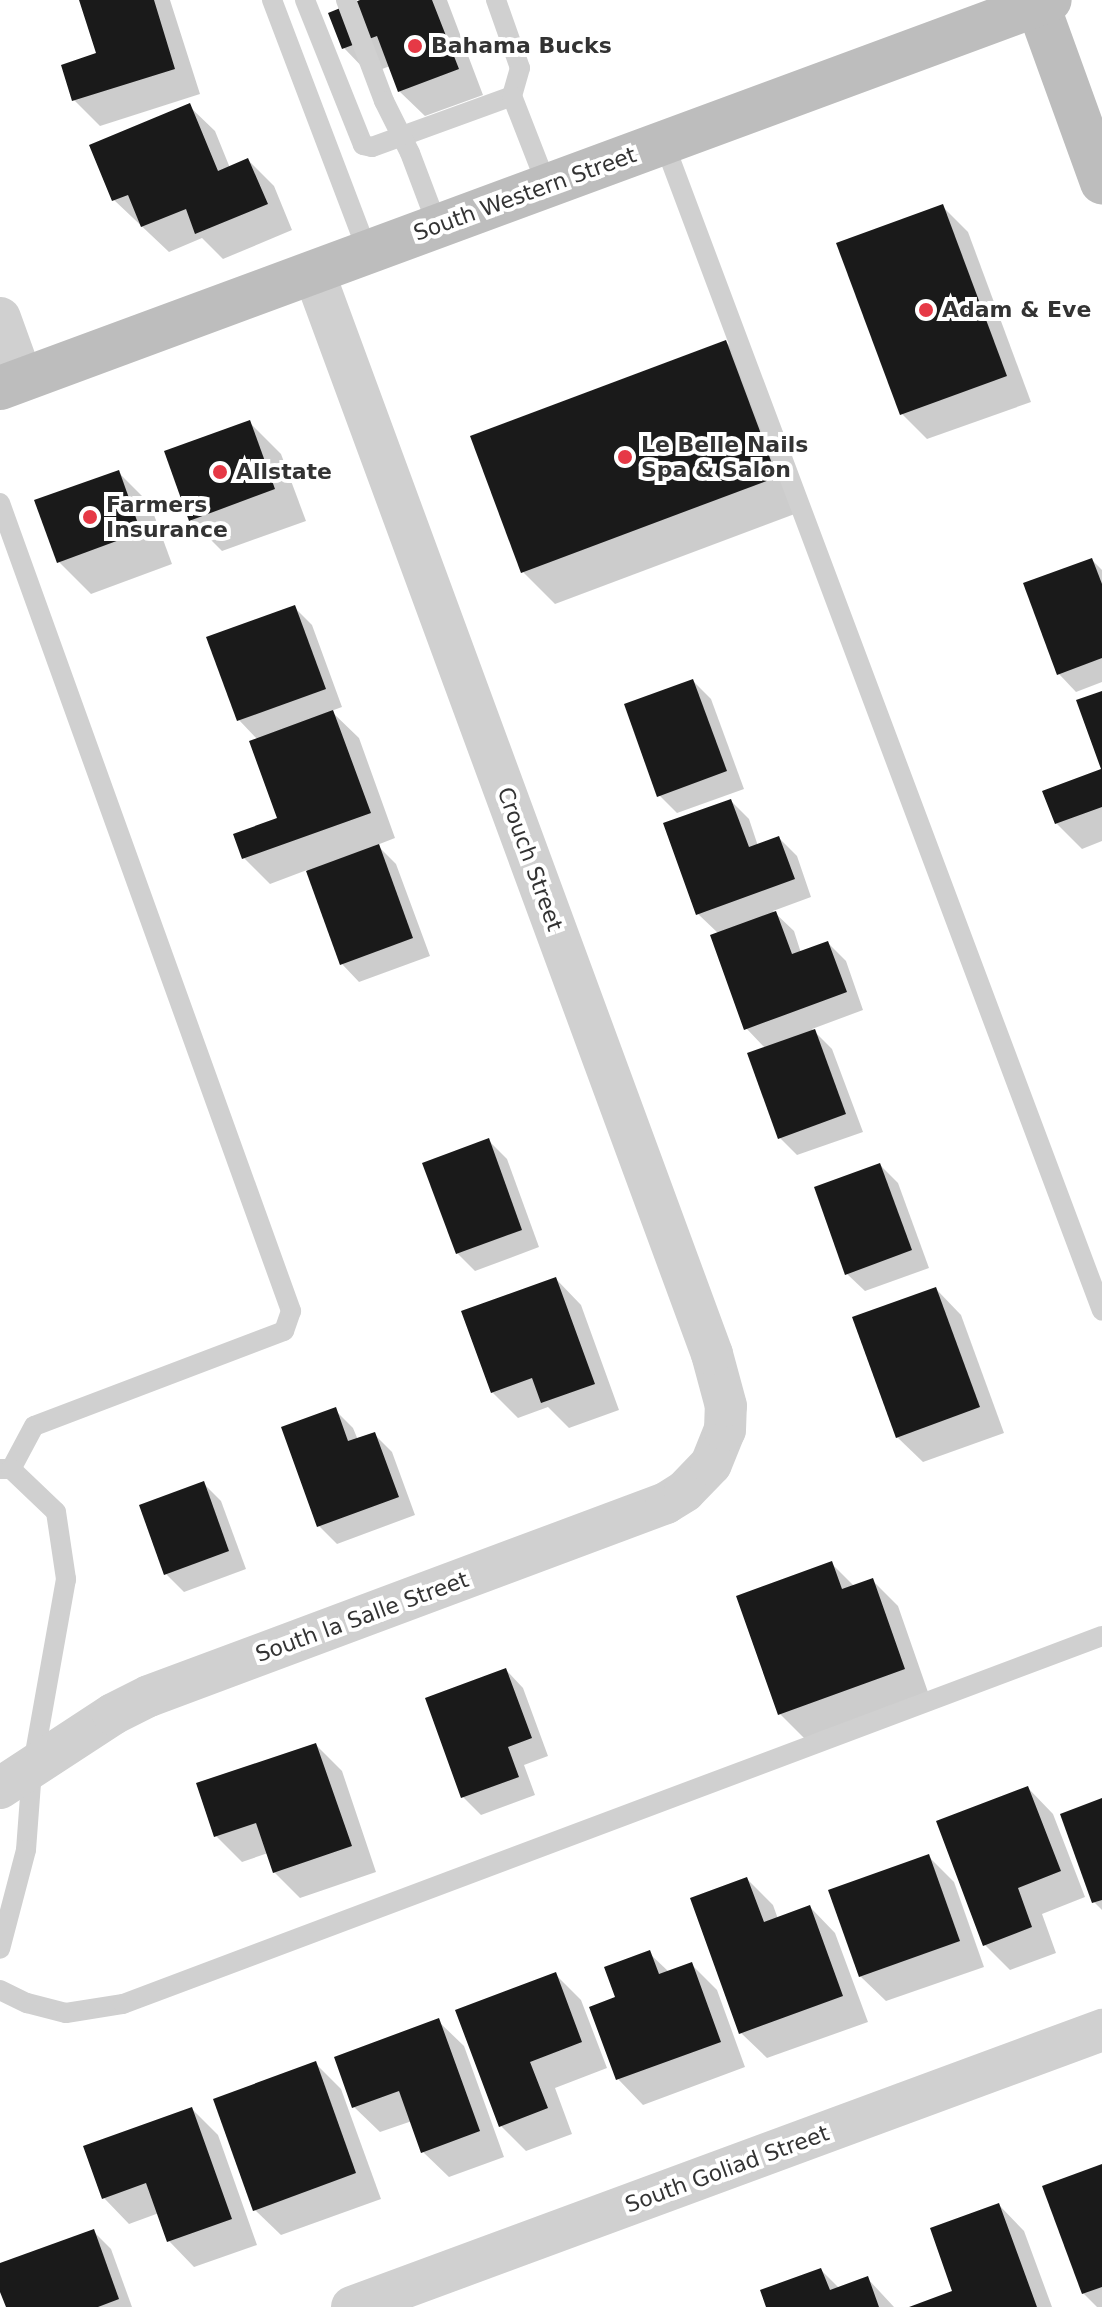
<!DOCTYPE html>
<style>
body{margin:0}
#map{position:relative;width:1102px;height:2307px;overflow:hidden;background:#fff;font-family:"DejaVu Sans",sans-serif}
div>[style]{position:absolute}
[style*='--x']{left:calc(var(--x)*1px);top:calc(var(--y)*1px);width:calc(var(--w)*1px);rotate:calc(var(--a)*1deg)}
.shadow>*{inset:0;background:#0003}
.building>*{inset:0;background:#1a1a1a}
.service>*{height:20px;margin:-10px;padding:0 10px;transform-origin:10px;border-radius:10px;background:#d0d0d0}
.minor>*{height:42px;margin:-21px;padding:0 21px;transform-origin:21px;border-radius:21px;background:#d0d0d0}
.secondary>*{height:44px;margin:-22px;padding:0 22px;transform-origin:22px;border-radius:22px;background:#bdbdbd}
.dots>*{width:22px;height:22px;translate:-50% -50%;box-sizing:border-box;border:4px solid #fff;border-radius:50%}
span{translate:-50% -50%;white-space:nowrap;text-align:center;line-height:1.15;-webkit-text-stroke:8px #fff;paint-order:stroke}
.poi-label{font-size:22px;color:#333;font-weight:700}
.left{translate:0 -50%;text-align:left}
.street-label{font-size:22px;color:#333}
</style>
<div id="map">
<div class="shadow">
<div style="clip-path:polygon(81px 0,170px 0,200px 94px,100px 126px,74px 100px,63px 66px,98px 54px)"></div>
<div style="clip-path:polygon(362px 0,447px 0,483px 95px,425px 116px,399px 91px,390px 66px,369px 74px,344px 48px)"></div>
<div style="clip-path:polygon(189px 106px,215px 131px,230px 168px,248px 160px,274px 186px,292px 230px,223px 259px,202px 238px,169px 252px,114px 200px)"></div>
<div style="clip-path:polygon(942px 206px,968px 232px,1031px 402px,927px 439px,902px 414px)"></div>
<div style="clip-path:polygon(726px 342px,758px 374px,808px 509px,555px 604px,523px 572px)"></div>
<div style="clip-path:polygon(249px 422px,281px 454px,306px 521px,222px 551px,190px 519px)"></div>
<div style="clip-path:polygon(118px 472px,150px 504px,172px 564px,91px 594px,59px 562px)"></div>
<div style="clip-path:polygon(1092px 560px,1102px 570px,1102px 682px,1076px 692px,1059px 674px)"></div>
<div style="clip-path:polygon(294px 607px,312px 625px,342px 707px,331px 711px,359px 738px,395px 838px,377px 845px,396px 864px,430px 956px,359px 982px,342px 964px,307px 870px,270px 884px,244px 858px,280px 819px,258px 740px,239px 720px,209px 638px)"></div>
<div style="clip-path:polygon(693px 681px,711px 699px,744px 789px,677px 813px,659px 795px)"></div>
<div style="clip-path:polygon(1102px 771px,1102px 841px,1082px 849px,1056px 823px)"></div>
<div style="clip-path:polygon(731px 801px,749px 819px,758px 846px,779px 838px,797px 856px,811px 897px,773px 911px,794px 931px,801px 953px,828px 943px,846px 961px,863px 1010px,812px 1029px,832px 1049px,863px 1132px,797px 1155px,780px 1138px,766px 1049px,746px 1028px,719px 934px,698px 914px)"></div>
<div style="clip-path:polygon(489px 1141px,507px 1159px,539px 1247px,475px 1271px,457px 1253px)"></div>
<div style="clip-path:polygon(880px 1165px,898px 1183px,929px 1268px,865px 1291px,847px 1274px)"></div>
<div style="clip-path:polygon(556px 1279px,581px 1305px,619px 1410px,569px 1428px,548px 1407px,518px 1418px,492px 1392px)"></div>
<div style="clip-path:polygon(936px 1289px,961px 1315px,1004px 1433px,923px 1462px,897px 1437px)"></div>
<div style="clip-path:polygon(335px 1410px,353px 1428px,358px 1440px,374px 1434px,392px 1452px,415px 1515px,337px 1544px,319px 1526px)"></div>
<div style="clip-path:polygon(203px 1483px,221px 1501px,246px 1569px,184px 1592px,166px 1574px)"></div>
<div style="clip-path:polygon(832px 1564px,854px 1586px,872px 1580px,898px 1606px,929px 1695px,805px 1739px,780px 1714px)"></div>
<div style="clip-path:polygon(506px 1670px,523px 1688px,548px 1756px,524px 1765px,535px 1795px,481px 1815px,463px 1797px)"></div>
<div style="clip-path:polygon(316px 1745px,342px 1771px,376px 1872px,300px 1898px,274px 1872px,268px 1853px,242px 1862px,216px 1836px)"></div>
<div style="clip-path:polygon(1028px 1788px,1053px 1814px,1085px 1897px,1042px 1914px,1056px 1953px,1010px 1970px,985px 1945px)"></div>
<div style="clip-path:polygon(1102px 1801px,1102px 1910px,1094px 1902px)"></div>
<div style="clip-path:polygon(928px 1856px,954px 1882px,984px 1967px,886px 2001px,860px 1976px)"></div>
<div style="clip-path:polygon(747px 1879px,773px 1905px,778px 1919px,810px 1907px,835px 1933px,868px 2022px,767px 2058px,741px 2033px)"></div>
<div style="clip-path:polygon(649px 1953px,669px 1972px,691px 1964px,717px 1990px,745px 2067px,643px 2105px,618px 2079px,617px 1999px)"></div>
<div style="clip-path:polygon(555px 1974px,581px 2000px,607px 2068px,555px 2088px,572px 2134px,526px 2151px,501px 2126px)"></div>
<div style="clip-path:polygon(438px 2021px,464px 2046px,504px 2157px,449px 2177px,423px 2152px,412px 2121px,380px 2132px,354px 2107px)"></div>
<div style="clip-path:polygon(315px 2063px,341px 2089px,381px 2199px,281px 2235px,255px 2210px)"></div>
<div style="clip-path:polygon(192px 2109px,218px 2135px,257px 2245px,194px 2267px,169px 2241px,159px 2213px,129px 2224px,104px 2198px)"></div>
<div style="clip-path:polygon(1102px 2166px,1102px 2307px,1097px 2307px,1083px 2293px)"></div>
<div style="clip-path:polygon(999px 2205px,1024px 2231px,1052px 2307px,914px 2307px,955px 2292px)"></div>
<div style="clip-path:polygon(93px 2231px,111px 2249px,132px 2307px,8px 2307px,0 2286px,0 2265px)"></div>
<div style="clip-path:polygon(821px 2270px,840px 2289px,868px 2279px,894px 2307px,768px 2307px)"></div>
</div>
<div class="building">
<div style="clip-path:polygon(79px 0,154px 0,175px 69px,72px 101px,61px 65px,96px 53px)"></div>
<div style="clip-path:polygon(360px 0,432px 0,459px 69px,398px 92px,377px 36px,342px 49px,328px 13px)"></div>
<div style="clip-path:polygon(190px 103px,218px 171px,248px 158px,268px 204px,195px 234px,186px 209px,141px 227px,128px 195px,112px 201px,89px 145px)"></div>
<div style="clip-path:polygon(943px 204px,1007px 376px,900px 415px,836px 243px)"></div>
<div style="clip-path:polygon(726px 340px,777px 477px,521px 573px,470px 436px)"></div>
<div style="clip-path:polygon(250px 420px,275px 489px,189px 521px,164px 451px)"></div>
<div style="clip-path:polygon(119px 470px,141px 532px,57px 563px,34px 500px)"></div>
<div style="clip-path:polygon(1092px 558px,1102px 584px,1102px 658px,1057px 675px,1023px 583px)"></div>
<div style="clip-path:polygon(295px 605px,326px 689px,237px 721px,206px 637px)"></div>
<div style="clip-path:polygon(693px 679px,727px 771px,657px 797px,624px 704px)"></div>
<div style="clip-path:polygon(1102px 691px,1102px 807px,1055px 824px,1042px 791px,1101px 769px,1076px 700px)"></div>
<div style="clip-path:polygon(333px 710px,371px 813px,242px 859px,233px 834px,277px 818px,249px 741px)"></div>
<div style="clip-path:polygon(731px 799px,749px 847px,779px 836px,795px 879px,696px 915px,663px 823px)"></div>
<div style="clip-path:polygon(379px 844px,413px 938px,340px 965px,306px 871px)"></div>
<div style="clip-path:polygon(776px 911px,792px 954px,828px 941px,847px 992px,744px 1030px,710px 935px)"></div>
<div style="clip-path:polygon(815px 1029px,846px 1114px,778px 1139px,747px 1053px)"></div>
<div style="clip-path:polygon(489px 1138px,522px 1230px,456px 1254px,422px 1163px)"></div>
<div style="clip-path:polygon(880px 1163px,912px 1250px,845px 1275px,814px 1187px)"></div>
<div style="clip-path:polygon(556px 1277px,595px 1384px,541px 1403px,532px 1378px,491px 1393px,461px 1311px)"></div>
<div style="clip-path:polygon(936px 1287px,980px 1407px,896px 1438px,852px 1317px)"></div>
<div style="clip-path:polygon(336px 1407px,348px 1441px,375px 1432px,399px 1497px,317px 1527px,281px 1427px)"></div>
<div style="clip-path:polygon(204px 1481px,229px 1551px,164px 1575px,139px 1505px)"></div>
<div style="clip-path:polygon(832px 1561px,842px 1589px,873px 1578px,905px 1669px,778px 1715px,736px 1596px)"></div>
<div style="clip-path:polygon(506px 1668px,532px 1738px,508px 1747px,519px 1777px,461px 1798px,425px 1698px)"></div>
<div style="clip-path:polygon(316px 1743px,352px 1846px,273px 1873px,256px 1823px,214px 1837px,196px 1783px)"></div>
<div style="clip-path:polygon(1028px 1786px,1061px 1871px,1018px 1888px,1032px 1927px,983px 1946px,936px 1821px)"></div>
<div style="clip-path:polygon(1102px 1798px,1102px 1900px,1092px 1903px,1060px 1814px)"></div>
<div style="clip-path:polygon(929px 1854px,960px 1941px,859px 1977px,828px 1890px)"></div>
<div style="clip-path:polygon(747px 1877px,764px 1922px,810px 1905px,843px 1996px,739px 2034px,690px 1898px)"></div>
<div style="clip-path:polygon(650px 1950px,659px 1974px,692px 1962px,721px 2042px,616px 2080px,589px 2007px,615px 1997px,604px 1967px)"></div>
<div style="clip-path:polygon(556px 1972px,582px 2042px,530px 2062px,548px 2108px,499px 2127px,455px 2010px)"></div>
<div style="clip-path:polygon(439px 2018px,480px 2131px,421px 2153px,399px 2091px,352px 2108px,334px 2057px)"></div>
<div style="clip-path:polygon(316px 2061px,356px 2173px,253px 2211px,213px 2099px)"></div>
<div style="clip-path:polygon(192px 2107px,232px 2219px,167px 2242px,146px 2183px,102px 2199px,83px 2146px)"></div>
<div style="clip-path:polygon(1102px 2164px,1102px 2287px,1082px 2294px,1042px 2186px)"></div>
<div style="clip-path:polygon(999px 2203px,1037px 2307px,909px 2307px,952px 2291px,930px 2228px)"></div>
<div style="clip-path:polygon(94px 2229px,119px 2299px,98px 2307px,6px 2307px,0 2292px,0 2263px)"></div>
<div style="clip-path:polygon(821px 2268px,830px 2290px,868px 2276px,879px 2307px,766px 2307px,760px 2290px)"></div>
</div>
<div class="service">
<div style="--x:272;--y:0;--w:271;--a:69.2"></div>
<div style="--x:305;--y:0;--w:156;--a:68.2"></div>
<div style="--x:363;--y:145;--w:9;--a:13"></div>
<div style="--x:372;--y:147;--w:149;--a:-20"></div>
<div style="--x:346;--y:0;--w:108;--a:69.4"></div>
<div style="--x:384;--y:101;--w:58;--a:63.4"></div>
<div style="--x:410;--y:153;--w:79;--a:69.3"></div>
<div style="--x:496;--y:0;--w:72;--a:70.6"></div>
<div style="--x:520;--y:68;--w:29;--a:106"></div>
<div style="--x:512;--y:96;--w:97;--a:68.7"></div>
<div style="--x:664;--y:143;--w:1247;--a:69.44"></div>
<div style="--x:0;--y:503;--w:859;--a:70.19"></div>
<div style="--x:291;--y:1311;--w:21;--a:109"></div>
<div style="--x:284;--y:1331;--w:267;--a:159.2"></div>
<div style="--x:34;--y:1426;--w:49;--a:118.1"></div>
<div style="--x:0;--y:1469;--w:11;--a:0"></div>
<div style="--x:11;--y:1469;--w:62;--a:43.7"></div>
<div style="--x:56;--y:1512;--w:68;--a:81.5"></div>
<div style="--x:66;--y:1579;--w:194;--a:100.1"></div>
<div style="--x:32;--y:1770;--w:80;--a:94.3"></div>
<div style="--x:26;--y:1850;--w:102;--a:104.7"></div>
<div style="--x:0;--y:1990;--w:30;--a:26"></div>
<div style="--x:27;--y:2003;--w:40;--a:14.4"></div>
<div style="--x:66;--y:2013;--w:58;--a:-9"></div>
<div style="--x:123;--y:2004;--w:1046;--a:-20.6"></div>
</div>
<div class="minor">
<div style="--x:0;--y:318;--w:65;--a:70.2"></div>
<div style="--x:0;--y:1788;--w:135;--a:-33.2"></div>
<div style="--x:113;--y:1714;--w:40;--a:-26.6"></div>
<div style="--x:149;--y:1696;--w:552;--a:-20.47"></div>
<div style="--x:666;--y:1503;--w:22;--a:-32"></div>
<div style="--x:685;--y:1491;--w:37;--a:-46"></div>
<div style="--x:711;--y:1464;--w:37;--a:-68"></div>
<div style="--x:725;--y:1430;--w:24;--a:-88"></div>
<div style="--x:726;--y:1406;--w:54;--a:-105.1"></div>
<div style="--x:712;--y:1354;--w:1152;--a:-110.21"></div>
<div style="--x:352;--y:2307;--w:800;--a:-20.27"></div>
</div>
<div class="secondary">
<div style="--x:1036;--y:0;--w:194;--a:70.1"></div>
<div style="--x:0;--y:388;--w:1119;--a:-20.28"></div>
</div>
<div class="dots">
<div style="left:415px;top:46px;background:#e63946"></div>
<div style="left:926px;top:310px;background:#e63946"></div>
<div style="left:625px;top:457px;background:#e63946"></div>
<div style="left:220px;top:472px;background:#e63946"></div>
<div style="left:90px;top:517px;background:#e63946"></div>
</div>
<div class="poi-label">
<span class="left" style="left:431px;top:46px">Bahama Bucks</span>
<span class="left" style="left:942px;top:310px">Adam &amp; Eve</span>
<span class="left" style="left:641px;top:457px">Le Belle Nails<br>Spa &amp; Salon</span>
<span class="left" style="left:236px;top:472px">Allstate</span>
<span class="left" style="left:106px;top:517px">Farmers<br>Insurance</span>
</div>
<div class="street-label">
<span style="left:525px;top:194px;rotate:-20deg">South Western Street</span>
<span style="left:530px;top:859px;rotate:70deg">Crouch Street</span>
<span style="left:362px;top:1617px;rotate:-20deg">South la Salle Street</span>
<span style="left:727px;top:2169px;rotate:-20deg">South Goliad Street</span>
</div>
</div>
